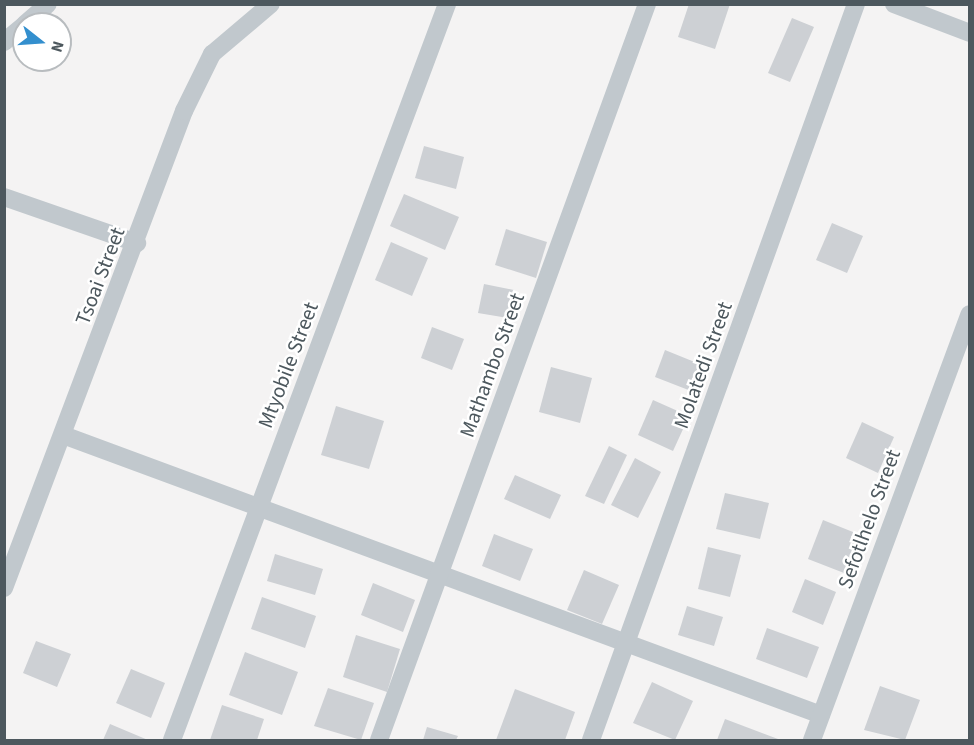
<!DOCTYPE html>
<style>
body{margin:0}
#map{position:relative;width:974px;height:745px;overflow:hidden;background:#f4f3f3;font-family:"Source Sans 3",sans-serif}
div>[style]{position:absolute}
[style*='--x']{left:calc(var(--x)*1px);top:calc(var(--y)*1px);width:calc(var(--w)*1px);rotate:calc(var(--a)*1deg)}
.building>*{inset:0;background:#cdd0d4}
.street>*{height:18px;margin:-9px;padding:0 9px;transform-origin:9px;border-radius:9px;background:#c1c8cd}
span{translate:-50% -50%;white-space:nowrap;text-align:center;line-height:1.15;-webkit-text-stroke:5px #fff;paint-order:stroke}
.street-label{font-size:21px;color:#4d585e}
.frame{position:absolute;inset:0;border:6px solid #4d585e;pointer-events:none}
.north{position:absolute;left:12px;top:12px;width:60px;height:60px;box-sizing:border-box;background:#fff;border:2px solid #b8bcbf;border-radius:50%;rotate:107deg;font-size:16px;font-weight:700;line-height:24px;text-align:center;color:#4d585e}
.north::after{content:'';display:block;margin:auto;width:21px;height:27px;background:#338fce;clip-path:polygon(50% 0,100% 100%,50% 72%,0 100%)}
</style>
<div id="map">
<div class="building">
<div style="clip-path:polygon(689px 4px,730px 4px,715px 49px,678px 37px)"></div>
<div style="clip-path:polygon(792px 18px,814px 27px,790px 82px,768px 73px)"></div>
<div style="clip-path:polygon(424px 146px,464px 157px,456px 189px,415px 178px)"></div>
<div style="clip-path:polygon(404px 194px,459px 217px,445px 250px,390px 226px)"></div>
<div style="clip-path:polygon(832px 223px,863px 236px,847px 273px,816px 260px)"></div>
<div style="clip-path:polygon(506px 229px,547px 242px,536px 278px,495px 265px)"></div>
<div style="clip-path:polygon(391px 242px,428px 258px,412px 296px,375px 280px)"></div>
<div style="clip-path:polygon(484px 284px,514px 290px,508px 318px,478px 313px)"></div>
<div style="clip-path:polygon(432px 327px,464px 339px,452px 370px,421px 358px)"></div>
<div style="clip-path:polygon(665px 350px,702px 365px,691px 391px,655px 377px)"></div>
<div style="clip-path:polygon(551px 367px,592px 378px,580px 423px,539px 412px)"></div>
<div style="clip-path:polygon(653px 400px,689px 416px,673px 451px,638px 435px)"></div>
<div style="clip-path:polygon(336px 406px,384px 421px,369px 469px,321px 455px)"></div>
<div style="clip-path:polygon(862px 422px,894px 437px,878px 473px,846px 458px)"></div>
<div style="clip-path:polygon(609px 446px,627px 455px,604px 504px,585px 496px)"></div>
<div style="clip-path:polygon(635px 458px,661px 472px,638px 518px,611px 505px)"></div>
<div style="clip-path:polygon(515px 475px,561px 495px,550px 519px,504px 499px)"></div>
<div style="clip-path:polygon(725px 493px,769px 503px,760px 539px,716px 529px)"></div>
<div style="clip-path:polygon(823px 520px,858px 534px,844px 573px,808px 559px)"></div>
<div style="clip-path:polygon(494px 534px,533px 549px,520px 581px,482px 566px)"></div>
<div style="clip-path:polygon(708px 547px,741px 555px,730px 597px,698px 589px)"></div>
<div style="clip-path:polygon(275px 554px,323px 569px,315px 595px,267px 581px)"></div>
<div style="clip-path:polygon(584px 570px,619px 585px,602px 624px,567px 610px)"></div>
<div style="clip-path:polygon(805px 579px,836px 592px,823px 625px,792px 612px)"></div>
<div style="clip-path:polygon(373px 583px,415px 600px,403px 632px,361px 615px)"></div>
<div style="clip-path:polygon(262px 597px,316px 616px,305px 648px,251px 629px)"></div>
<div style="clip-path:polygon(687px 606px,723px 617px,714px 646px,678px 635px)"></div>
<div style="clip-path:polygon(767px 628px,819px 647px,807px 678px,756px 659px)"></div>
<div style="clip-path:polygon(356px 635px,400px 649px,387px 692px,343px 677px)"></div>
<div style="clip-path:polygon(36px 641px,71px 654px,57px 687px,23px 673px)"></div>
<div style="clip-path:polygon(245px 652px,298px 672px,282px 715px,229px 695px)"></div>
<div style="clip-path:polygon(131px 669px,165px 683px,151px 718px,116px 703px)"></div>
<div style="clip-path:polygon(652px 682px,693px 701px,675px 740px,633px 723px)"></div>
<div style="clip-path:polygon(880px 686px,920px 700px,905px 740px,864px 730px)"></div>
<div style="clip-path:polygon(328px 688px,374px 703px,361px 740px,314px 726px)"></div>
<div style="clip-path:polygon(515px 689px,575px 712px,565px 740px,496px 740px)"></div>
<div style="clip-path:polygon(222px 705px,264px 719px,257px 740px,210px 740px)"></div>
<div style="clip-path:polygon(725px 719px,778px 739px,777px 740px,717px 740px)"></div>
<div style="clip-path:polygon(110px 724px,148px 740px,103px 740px)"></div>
<div style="clip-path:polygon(427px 727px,458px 736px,456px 740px,423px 740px)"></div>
</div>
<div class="street">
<div style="--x:894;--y:4;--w:81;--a:20.9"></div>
<div style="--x:25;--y:24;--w:30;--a:-41"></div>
<div style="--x:4;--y:42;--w:26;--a:-40"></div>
<div style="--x:4;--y:197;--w:141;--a:19.1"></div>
<div style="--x:63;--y:435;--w:808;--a:20.27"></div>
<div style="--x:4;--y:588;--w:510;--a:-69.33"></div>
<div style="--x:184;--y:111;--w:64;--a:-63.8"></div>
<div style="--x:212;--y:54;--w:77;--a:-40.3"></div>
<div style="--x:172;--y:740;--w:786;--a:-69.51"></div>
<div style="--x:379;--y:740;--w:783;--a:-69.99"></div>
<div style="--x:591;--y:740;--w:782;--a:-70.2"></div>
<div style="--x:812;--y:740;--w:454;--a:-69.7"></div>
</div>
<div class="street-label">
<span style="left:100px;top:276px;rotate:-69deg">Tsoai Street</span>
<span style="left:288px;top:365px;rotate:-69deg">Mtyobile Street</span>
<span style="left:492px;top:365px;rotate:-70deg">Mathambo Street</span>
<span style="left:703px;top:365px;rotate:-70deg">Molatedi Street</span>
<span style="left:869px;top:519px;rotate:-70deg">Sefotlhelo Street</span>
</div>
<div class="frame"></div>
<div class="north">N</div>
</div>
